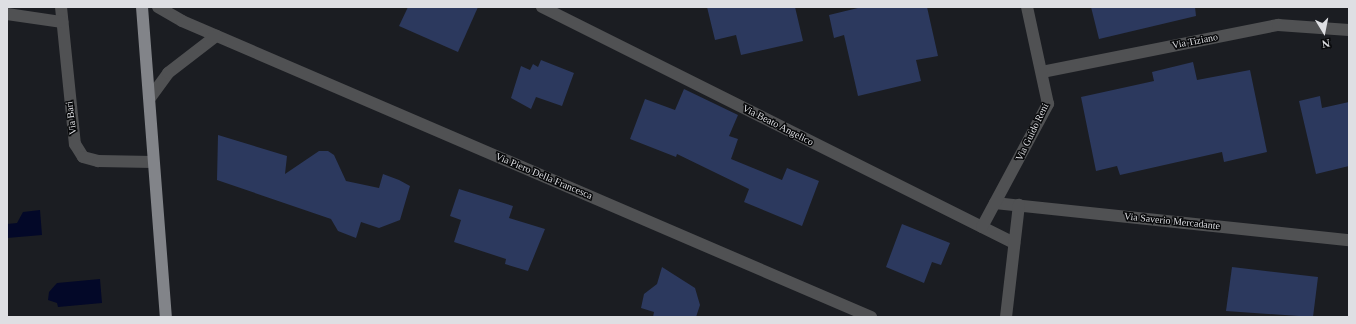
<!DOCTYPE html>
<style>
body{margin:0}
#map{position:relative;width:1356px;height:324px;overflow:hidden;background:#1b1d22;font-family:Georgia,serif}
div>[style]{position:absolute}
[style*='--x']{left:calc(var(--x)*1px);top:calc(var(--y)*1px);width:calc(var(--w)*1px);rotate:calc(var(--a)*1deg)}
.water>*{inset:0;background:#030828}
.building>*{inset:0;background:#2c395e}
.minor>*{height:12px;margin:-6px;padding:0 6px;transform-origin:6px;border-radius:6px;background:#505153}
.major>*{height:12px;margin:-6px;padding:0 6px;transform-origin:6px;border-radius:6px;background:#828489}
span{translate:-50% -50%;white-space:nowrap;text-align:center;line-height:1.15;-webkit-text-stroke:3px #07080a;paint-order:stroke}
.street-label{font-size:10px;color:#dedfe3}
.frame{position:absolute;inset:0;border:8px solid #dedfe3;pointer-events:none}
.north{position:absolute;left:1304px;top:12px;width:40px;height:40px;-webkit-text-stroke:3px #07080a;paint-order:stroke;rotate:170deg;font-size:11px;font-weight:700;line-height:16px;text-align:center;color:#dedfe3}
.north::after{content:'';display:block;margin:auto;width:14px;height:18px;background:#dedfe3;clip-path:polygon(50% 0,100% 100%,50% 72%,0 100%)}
</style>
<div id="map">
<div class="water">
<div style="clip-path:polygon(40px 210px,42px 235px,7px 238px,7px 224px,17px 223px,23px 212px)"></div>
<div style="clip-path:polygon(100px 279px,102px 303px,58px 307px,57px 303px,48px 300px,49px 292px,57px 283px)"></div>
</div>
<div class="building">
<div style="clip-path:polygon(408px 7px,478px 7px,458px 52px,399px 26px)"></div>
<div style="clip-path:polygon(707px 7px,795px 7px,803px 41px,741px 55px,736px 35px,715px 40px)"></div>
<div style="clip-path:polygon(862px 7px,927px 7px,938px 56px,916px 60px,921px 81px,858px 96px,844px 35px,834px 38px,829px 15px)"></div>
<div style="clip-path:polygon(1091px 7px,1195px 7px,1196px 16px,1099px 39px)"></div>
<div style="clip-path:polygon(541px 60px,574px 73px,562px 106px,536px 97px,531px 109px,511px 98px,521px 66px,530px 70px,533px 64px,538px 67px)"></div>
<div style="clip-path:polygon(1193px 62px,1197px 80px,1250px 70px,1267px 152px,1224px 162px,1222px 152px,1120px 175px,1117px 166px,1096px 171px,1081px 97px,1154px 81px,1152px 72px)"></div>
<div style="clip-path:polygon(684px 89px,738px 115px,729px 136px,738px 139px,731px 159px,782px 180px,787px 168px,819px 181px,802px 226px,744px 202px,749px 189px,677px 154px,676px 157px,630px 139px,645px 99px,675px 110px)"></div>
<div style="clip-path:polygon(1320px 96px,1322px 108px,1349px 102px,1349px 166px,1316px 174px,1299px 101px)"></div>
<div style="clip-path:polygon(218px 135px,287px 156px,285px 174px,319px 151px,328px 151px,334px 155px,346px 181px,379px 188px,383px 174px,399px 180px,410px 186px,400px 220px,379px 228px,361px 222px,356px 238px,338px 231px,331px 219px,217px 180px)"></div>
<div style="clip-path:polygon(459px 189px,513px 206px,509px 218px,545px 229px,528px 271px,505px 264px,506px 259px,454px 242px,461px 220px,450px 216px)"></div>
<div style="clip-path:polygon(902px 224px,950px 243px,941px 265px,932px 262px,924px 283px,886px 267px)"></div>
<div style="clip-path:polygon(662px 267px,695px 288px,700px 305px,696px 317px,653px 317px,654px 312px,641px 308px,644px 294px,657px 284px)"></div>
<div style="clip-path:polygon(1232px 267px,1318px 277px,1313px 317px,1226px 311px)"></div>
</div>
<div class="minor">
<div style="--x:61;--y:7;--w:138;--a:84.2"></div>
<div style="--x:75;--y:144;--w:15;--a:58"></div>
<div style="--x:83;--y:157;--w:16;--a:15"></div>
<div style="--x:98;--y:161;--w:55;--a:1"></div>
<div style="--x:158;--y:7;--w:28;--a:30"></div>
<div style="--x:182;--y:21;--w:750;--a:23.25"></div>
<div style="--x:542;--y:7;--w:528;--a:26.57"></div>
<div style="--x:7;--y:14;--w:56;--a:8.3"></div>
<div style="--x:1042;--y:72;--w:241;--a:-11.3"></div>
<div style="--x:1278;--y:25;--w:71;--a:4"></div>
<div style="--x:150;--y:98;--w:31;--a:-54"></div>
<div style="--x:168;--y:73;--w:61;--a:-37.6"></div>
<div style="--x:995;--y:203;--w:356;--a:6"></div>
<div style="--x:982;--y:227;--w:140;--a:-61.8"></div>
<div style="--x:1048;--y:104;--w:99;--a:-102.2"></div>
<div style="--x:1006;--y:317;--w:113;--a:-83.4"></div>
</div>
<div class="major">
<div style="--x:142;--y:7;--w:311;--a:85.6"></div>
</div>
<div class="street-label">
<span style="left:1195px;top:41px;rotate:-11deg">Via Tiziano</span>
<span style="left:71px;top:118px;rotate:-97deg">Via Bari</span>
<span style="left:778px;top:125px;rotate:27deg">Via Beato Angelico</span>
<span style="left:1032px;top:132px;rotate:-64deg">Via Guido Reni</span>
<span style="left:544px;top:176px;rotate:23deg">Via Piero Della Francesca</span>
<span style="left:1172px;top:221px;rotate:6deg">Via Saverio Mercadante</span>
</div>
<div class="frame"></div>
<div class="north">N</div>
</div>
